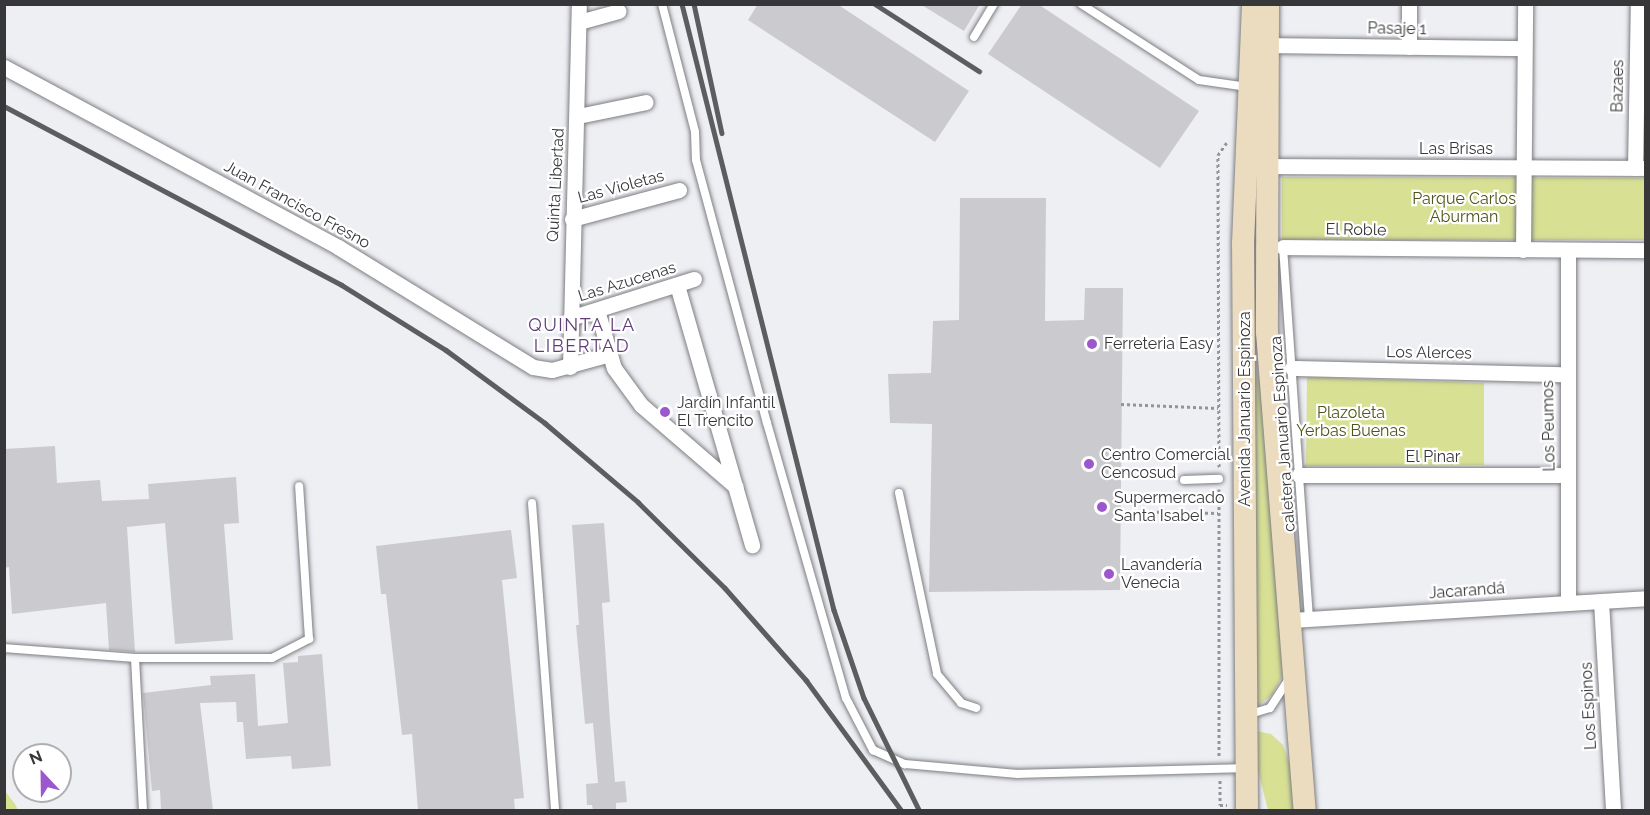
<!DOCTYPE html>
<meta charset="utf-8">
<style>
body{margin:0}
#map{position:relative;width:1650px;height:815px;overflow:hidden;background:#eeeff3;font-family:Raleway,sans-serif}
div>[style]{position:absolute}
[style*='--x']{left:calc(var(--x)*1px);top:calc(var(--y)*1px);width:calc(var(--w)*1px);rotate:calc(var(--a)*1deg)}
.green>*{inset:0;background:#d8e094}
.building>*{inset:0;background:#cbcbcf}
.path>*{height:3px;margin-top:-1.5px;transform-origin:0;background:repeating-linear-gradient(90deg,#939497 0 3px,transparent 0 6px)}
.roads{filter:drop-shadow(0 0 2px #7d7e82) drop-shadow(0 0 2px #7d7e82)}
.lane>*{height:8px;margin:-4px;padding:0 4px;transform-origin:4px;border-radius:4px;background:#fff}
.street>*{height:15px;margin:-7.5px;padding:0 7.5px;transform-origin:7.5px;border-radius:7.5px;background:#fff}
.secondary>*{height:22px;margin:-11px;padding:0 11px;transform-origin:11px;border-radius:11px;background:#ecdcbf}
.rail>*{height:4.5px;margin:-2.25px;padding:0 2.25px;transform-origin:2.25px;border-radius:2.25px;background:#5c5d5f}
.dots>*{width:16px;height:16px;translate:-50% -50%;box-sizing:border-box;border:3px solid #fff;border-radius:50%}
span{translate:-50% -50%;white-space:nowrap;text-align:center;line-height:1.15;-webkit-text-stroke:4.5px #fff;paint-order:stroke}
.street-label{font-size:16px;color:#373739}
.park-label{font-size:16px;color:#4f5417}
.poi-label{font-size:16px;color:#373739}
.left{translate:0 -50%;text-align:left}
.neighbourhood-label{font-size:18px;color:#5f3e78;letter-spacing:1.5px}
.frame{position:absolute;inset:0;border:6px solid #373739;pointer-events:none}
.north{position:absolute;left:12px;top:743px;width:60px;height:60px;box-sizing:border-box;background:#fff;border:2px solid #afafb0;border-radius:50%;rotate:338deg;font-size:16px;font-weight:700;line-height:24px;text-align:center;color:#373739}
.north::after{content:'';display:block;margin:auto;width:21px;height:27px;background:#9d57cc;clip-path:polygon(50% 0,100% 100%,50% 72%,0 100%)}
</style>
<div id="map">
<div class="green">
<div style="clip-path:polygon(1282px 177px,1645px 178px,1645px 240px,1282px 240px)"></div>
<div style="clip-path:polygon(1253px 363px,1261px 384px,1285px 671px,1272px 695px,1256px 707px)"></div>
<div style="clip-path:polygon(1307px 377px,1484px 383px,1484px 465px,1306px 466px)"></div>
<div style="clip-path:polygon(1256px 731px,1271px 734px,1283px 745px,1290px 764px,1296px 810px,1268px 810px,1256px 763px)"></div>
<div style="clip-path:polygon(5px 791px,15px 804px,18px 810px,5px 810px)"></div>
</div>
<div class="building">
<div style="clip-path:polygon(758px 4px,837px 4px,969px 91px,935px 142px,748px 20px)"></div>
<div style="clip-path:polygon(920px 4px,980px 4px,964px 31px)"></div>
<div style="clip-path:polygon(1022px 4px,1038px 4px,1199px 111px,1160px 168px,988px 54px)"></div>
<div style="clip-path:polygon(960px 198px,1046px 198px,1045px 321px,1084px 320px,1085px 288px,1123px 288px,1120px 590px,929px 592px,932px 424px,890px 423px,888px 374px,931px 373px,933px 321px,959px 320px)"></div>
<div style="clip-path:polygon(55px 446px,57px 483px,100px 480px,102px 501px,149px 499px,148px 484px,236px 477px,239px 523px,224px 524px,233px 640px,175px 644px,165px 523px,127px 527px,135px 652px,109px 650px,106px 603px,12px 614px,9px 567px,4px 568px,4px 449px)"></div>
<div style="clip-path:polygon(604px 523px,610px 602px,602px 603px,610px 721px,615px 782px,625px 781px,627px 802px,616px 803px,616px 810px,593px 810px,592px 805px,587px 805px,586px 784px,598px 783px,593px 723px,585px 724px,576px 625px,579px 625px,572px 525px)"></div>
<div style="clip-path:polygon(511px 530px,517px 578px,502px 580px,524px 798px,514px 799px,515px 810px,418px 810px,412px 734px,402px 735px,386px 594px,381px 594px,376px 546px)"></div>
<div style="clip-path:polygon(322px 654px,331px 766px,292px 769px,291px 756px,246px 759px,243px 722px,237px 722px,236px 702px,200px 703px,213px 810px,161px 810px,160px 790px,152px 791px,143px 693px,211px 685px,210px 676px,255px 674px,258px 726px,288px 723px,283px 663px,298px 662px,298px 656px)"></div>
</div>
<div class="path">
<div style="--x:1121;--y:404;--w:97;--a:2.4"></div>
<div style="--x:1219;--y:467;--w:312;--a:-90.2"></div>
<div style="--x:1218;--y:155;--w:16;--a:-55"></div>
<div style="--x:1219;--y:489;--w:269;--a:90"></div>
<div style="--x:1121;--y:511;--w:97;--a:1.2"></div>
<div style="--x:1220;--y:780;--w:25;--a:90"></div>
<div style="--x:1220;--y:805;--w:7;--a:0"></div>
</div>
<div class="roads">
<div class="lane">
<div style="--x:662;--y:4;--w:132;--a:75.5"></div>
<div style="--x:695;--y:132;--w:28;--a:88"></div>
<div style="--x:696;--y:160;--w:272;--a:74.9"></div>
<div style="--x:767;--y:423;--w:286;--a:74"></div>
<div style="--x:846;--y:698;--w:59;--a:62.6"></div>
<div style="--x:873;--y:750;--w:35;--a:24"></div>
<div style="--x:905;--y:764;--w:113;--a:5.1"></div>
<div style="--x:1018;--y:774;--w:228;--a:-1.5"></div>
<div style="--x:1081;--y:4;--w:140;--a:32.8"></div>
<div style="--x:1199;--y:80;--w:49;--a:8.3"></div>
<div style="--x:974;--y:37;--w:39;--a:-59"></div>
<div style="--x:1283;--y:247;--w:372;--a:86"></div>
<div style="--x:1184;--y:480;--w:35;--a:-2"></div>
<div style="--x:899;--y:493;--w:185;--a:78.1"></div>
<div style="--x:937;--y:674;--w:38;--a:50"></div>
<div style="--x:961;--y:703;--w:16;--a:18"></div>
<div style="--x:532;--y:503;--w:308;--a:85.7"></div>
<div style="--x:4;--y:648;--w:131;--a:4.4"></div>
<div style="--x:135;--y:658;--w:152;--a:87"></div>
<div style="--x:135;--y:658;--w:137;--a:0"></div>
<div style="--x:272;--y:658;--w:42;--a:-27.2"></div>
<div style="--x:309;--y:639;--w:153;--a:-93.7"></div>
<div style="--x:1247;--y:715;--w:24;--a:-17"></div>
<div style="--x:1270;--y:708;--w:33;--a:-57"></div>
</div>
<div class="street">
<div style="--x:1409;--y:4;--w:43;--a:90"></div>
<div style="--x:579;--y:22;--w:41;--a:-15.4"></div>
<div style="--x:1269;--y:45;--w:255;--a:0.7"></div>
<div style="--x:4;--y:67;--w:379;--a:28.3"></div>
<div style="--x:338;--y:247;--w:229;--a:31.6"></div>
<div style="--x:533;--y:367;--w:19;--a:9"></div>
<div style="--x:552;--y:370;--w:60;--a:-15.4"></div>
<div style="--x:578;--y:116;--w:69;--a:-11.6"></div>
<div style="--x:1267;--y:166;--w:379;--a:0.3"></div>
<div style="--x:1635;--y:168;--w:164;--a:-89"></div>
<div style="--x:572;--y:219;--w:111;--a:-15.2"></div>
<div style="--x:1283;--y:247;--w:363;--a:0.5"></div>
<div style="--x:1523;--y:250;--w:246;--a:-89.5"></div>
<div style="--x:677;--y:285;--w:271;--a:73.9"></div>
<div style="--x:597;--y:310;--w:60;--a:73.7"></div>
<div style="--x:614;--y:368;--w:46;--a:53.9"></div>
<div style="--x:641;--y:405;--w:125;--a:40.8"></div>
<div style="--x:570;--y:318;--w:130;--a:-17.5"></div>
<div style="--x:570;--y:367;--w:363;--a:-88.6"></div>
<div style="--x:1292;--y:368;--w:274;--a:1.3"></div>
<div style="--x:1299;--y:475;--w:269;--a:0"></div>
<div style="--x:1601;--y:601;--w:209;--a:86.7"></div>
<div style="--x:1568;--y:602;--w:352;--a:-90"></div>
<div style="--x:1291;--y:620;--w:356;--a:-3.5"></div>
</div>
<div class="secondary">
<div style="--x:1268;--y:4;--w:328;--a:90.2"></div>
<div style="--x:1267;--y:332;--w:480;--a:85.5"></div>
<div style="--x:1247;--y:810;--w:566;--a:-90.4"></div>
<div style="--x:1243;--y:244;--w:240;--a:-87.6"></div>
</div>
</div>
<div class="rail">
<div style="--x:682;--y:4;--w:625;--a:75.92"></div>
<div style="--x:834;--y:610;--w:93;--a:71.2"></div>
<div style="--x:864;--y:698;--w:125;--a:63.8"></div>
<div style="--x:694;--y:4;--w:132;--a:77.8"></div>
<div style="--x:875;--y:4;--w:124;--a:32.8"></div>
<div style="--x:4;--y:106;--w:382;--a:27.9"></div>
<div style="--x:342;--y:285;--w:123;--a:32"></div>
<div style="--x:446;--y:350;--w:123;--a:36.4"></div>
<div style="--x:545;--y:423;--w:122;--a:40.3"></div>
<div style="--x:638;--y:502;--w:122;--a:44.7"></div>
<div style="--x:725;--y:588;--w:123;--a:48.6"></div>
<div style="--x:806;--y:680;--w:161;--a:53.8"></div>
</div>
<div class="dots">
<div style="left:1092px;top:344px;background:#9d57cc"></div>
<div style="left:665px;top:412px;background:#9d57cc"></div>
<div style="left:1089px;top:464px;background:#9d57cc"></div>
<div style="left:1102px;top:507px;background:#9d57cc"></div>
<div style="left:1109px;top:574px;background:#9d57cc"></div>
</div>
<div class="street-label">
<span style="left:1397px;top:29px;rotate:1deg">Pasaje 1</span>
<span style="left:1618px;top:86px;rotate:-89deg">Bazaes</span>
<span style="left:1456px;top:149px">Las Brisas</span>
<span style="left:556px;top:185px;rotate:-87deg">Quinta Libertad</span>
<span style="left:621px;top:187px;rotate:-15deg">Las Violetas</span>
<span style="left:297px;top:205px;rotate:29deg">Juan Francisco Fresno</span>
<span style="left:1356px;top:230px;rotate:1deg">El Roble</span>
<span style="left:627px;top:282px;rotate:-17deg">Las Azucenas</span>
<span style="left:1429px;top:353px;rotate:1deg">Los Alerces</span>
<span style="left:1245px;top:409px;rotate:-90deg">Avenida Januario Espinoza</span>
<span style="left:1549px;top:426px;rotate:-91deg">Los Peumos</span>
<span style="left:1283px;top:434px;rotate:-94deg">caletera Januario Espinoza</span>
<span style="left:1433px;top:457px">El Pinar</span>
<span style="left:1467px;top:591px;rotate:-4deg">Jacarandá</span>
<span style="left:1589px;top:706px;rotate:-93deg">Los Espinos</span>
</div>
<div class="park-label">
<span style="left:1464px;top:208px">Parque Carlos<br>Aburman</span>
<span style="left:1351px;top:422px">Plazoleta<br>Yerbas Buenas</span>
</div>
<div class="poi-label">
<span class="left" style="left:1104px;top:344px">Ferreteria Easy</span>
<span class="left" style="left:677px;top:412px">Jardín Infantil<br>El Trencito</span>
<span class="left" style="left:1101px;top:464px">Centro Comercial<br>Cencosud</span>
<span class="left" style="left:1114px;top:507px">Supermercado<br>Santa Isabel</span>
<span class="left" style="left:1121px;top:574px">Lavandería<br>Venecia</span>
</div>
<div class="neighbourhood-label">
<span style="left:582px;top:336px">QUINTA LA<br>LIBERTAD</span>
</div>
<div class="frame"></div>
<div class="north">N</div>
</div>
